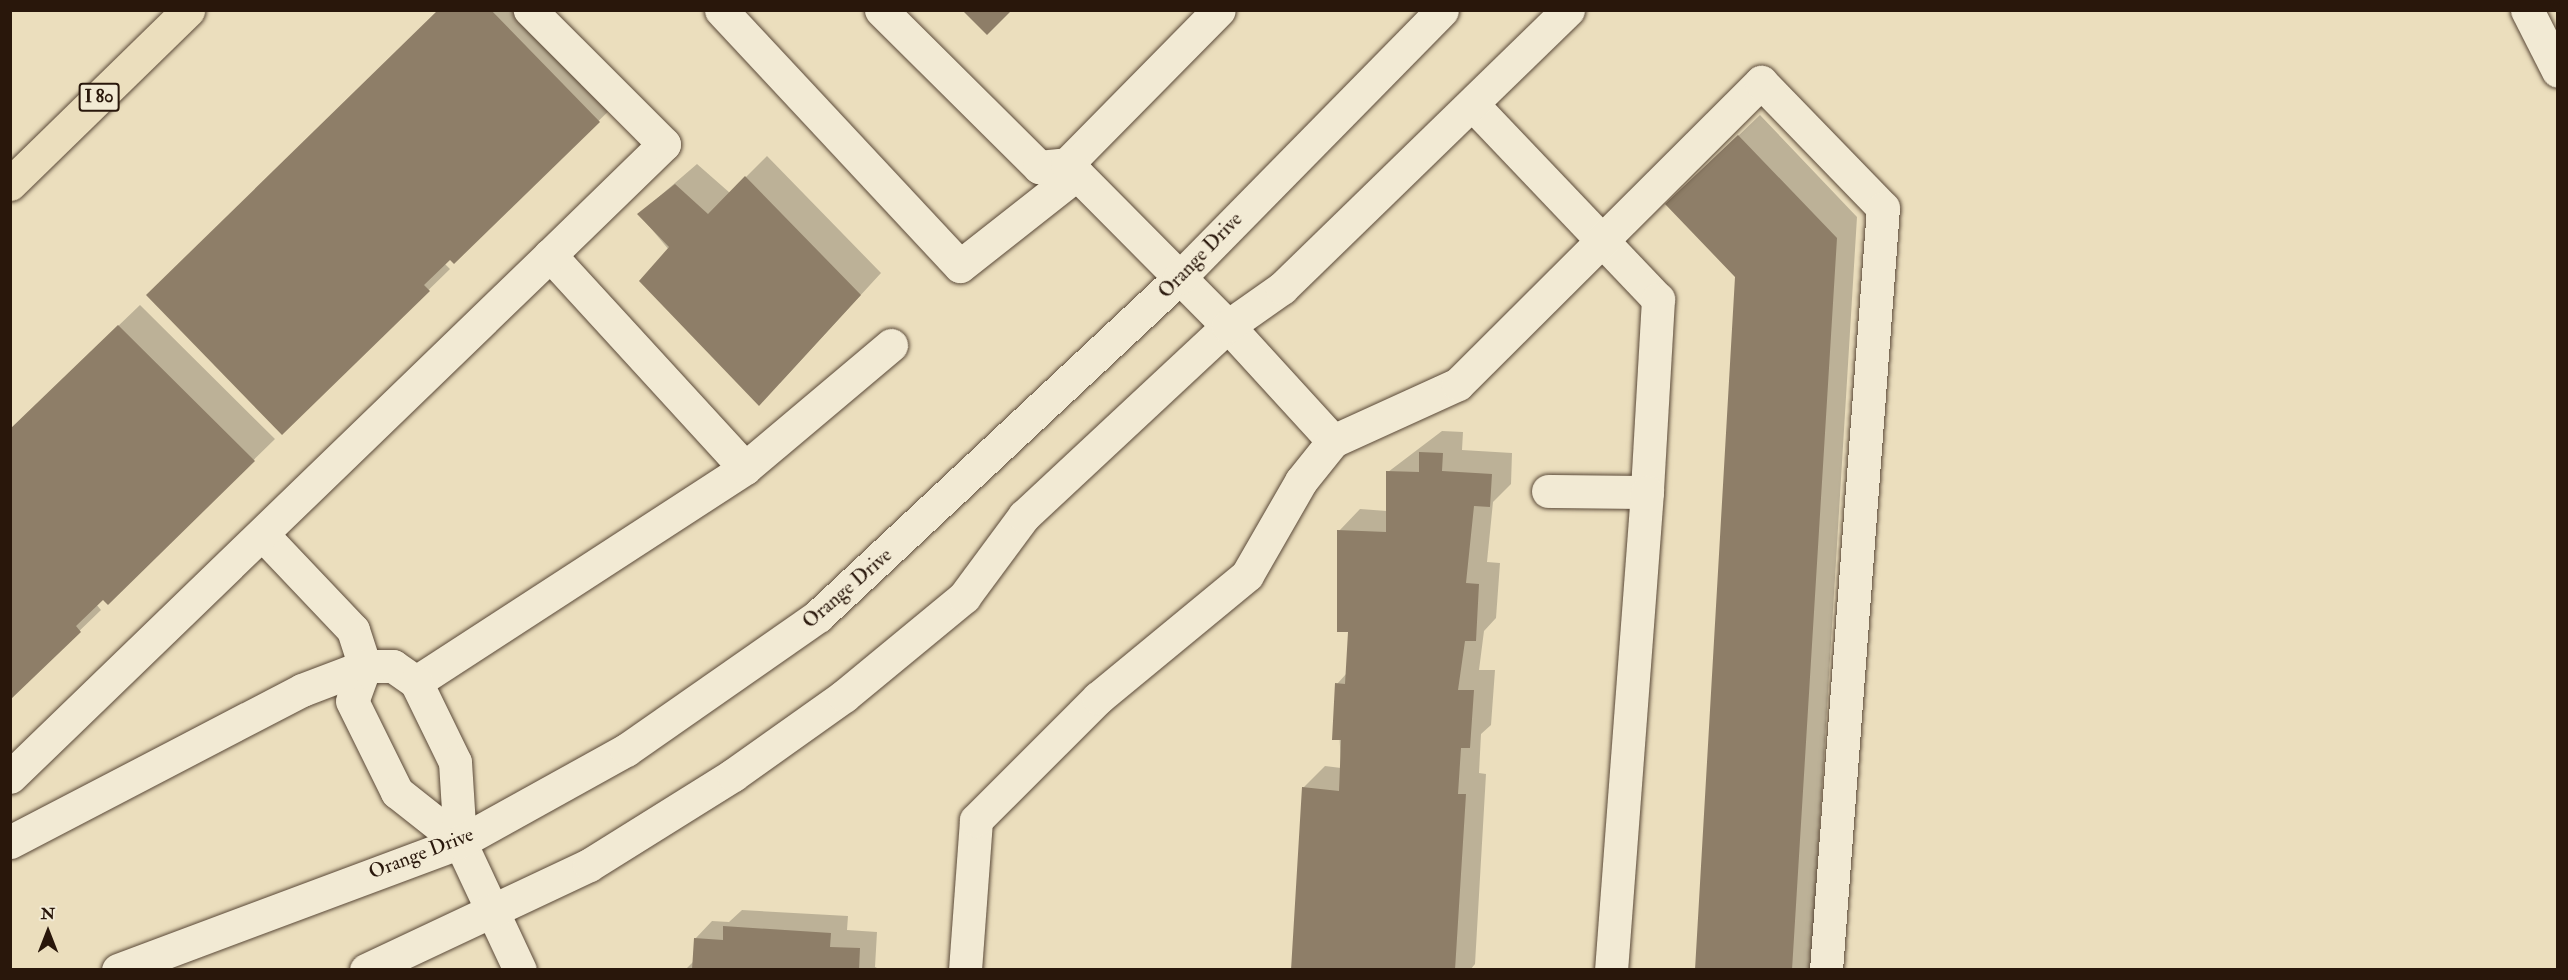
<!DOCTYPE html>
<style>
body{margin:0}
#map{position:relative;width:2568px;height:980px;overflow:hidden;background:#ebdebd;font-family:"IM FELL Double Pica",serif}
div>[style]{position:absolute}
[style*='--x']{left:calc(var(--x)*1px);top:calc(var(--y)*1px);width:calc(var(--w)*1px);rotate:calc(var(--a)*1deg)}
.shadow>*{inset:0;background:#0003}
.building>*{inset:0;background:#8e7e68}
.roads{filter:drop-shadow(0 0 2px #5a4938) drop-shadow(0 0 2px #5a4938)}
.minor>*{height:33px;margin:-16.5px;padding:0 16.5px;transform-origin:16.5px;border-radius:16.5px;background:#f2ead4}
.highway>*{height:33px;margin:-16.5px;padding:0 16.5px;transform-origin:16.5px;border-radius:16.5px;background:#ebdebd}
span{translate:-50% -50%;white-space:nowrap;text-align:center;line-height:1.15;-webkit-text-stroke:4.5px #f2ead4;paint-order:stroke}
.shield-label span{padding:2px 4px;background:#f2ead4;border:2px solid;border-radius:4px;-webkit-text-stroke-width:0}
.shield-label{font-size:18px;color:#29170b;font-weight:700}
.street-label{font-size:20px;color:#29170b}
.frame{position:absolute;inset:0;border:12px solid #29170b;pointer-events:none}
.north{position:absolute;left:18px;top:902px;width:60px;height:60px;-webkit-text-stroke:4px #f2ead4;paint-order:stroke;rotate:0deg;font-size:16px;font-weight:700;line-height:24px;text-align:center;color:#29170b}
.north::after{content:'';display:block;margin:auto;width:21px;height:27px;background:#29170b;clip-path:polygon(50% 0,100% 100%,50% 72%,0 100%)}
</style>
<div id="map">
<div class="shadow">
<div style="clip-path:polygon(440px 10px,533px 10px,620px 100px,454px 262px,450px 258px,444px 263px,450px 269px,282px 433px)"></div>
<div style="clip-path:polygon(1760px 115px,1857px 217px,1811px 970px,1696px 970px,1737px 277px,1689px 183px)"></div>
<div style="clip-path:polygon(767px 156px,881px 273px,780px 383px,639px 214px,697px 164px,730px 193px)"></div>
<div style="clip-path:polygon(140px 305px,275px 439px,108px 603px,103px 597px,96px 604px,101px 610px,10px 698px,10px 430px)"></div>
<div style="clip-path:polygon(1442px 431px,1463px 432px,1462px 450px,1512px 453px,1511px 484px,1493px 502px,1487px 562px,1500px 563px,1496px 618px,1484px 631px,1479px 670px,1495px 670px,1491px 725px,1481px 734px,1479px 773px,1486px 774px,1475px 964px,1470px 970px,1292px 970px,1303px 788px,1325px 766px,1341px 768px,1337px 684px,1347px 673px,1349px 630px,1339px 531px,1360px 509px,1387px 511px,1388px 472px)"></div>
<div style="clip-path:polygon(742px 910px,848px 916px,847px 930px,877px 932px,875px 967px,881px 970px,685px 970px,693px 962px,695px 939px,712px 921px,729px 922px)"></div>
</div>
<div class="building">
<div style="clip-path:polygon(438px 10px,491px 10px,600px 122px,454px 264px,450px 260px,424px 285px,430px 291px,282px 435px,146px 295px)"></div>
<div style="clip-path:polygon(962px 10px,1012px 10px,987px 35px)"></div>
<div style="clip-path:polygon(1738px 135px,1837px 238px,1792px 970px,1695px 970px,1735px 277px,1665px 204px)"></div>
<div style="clip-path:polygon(745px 176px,861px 295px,759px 406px,639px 281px,669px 247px,637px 214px,675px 184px,708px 214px)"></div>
<div style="clip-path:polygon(118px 325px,255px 461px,108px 605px,103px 600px,76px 626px,81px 632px,10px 700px,10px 429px)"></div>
<div style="clip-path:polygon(1419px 452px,1443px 453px,1442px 471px,1492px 474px,1490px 507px,1474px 506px,1466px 583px,1479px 584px,1476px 641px,1465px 641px,1458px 690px,1474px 690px,1470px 748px,1461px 748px,1458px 794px,1466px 794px,1455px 970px,1291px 970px,1302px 787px,1339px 791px,1341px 740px,1332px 740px,1335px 683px,1345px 684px,1348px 632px,1337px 632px,1337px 530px,1386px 532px,1386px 471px,1419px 472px)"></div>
<div style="clip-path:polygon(723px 926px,831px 933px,830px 947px,860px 948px,859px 970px,692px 970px,694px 938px,723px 940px)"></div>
</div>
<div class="roads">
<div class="minor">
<div style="--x:721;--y:10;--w:350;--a:47"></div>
<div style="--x:960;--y:266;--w:149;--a:-38.2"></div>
<div style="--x:881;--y:10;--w:223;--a:44.8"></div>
<div style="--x:1039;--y:167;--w:28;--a:-6"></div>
<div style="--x:1067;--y:164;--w:216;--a:-45.4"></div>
<div style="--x:2527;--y:10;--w:68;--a:63.1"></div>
<div style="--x:1474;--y:106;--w:267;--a:46.4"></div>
<div style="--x:1658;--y:299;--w:193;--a:93.3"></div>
<div style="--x:1067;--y:164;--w:228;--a:45.2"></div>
<div style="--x:1228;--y:326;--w:156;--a:47.6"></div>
<div style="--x:1333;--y:441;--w:137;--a:-24.5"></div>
<div style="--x:1458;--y:384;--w:428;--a:-44.9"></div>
<div style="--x:1761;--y:82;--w:175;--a:45.9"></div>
<div style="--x:1883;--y:208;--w:764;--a:94.28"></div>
<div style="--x:745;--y:468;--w:191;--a:-40.1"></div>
<div style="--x:1548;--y:491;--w:99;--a:0.6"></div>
<div style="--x:1647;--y:492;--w:479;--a:94.3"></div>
<div style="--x:262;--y:534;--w:132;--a:46.5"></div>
<div style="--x:353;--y:630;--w:38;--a:72"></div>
<div style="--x:365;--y:666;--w:37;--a:110"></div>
<div style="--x:352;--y:701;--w:102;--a:63.7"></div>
<div style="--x:397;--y:792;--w:80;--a:38.4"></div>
<div style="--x:460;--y:842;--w:141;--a:64.9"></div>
<div style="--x:416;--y:682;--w:392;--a:-33"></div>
<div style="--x:745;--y:468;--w:289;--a:-132.5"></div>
<div style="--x:550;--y:255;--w:159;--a:-44.2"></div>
<div style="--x:664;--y:144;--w:190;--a:-135"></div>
<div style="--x:10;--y:777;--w:751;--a:-44.03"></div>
<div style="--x:10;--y:842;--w:329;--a:-27.5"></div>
<div style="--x:302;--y:690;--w:67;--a:-20.9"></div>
<div style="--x:365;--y:666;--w:28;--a:0"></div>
<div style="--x:393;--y:666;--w:28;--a:35"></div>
<div style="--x:416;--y:682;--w:89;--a:64"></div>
<div style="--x:455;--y:762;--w:80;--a:86.4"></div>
<div style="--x:118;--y:970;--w:365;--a:-20.5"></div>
<div style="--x:460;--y:842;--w:190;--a:-29"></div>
<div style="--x:626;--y:750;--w:234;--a:-34.9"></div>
<div style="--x:818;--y:616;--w:495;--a:-43.1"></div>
<div style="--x:1179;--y:278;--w:375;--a:-45.5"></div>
<div style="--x:366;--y:970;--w:246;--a:-25.2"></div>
<div style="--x:589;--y:865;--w:170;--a:-32"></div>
<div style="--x:733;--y:775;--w:136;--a:-35.4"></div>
<div style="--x:844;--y:696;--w:156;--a:-39.5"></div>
<div style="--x:964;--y:597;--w:101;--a:-53.5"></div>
<div style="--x:1024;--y:516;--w:279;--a:-43"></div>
<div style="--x:1228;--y:326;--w:66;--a:-35.1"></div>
<div style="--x:1282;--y:288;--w:399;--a:-44.2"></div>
<div style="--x:965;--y:970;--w:150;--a:-85.8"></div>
<div style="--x:976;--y:820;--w:173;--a:-45"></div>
<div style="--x:1098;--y:698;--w:193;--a:-39.5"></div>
<div style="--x:1247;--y:575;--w:108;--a:-60.1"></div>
<div style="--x:1301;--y:481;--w:51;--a:-51.3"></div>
</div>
<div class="highway">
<div style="--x:10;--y:184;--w:249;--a:-44.3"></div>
</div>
</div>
<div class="shield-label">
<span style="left:99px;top:97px">I 80</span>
</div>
<div class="street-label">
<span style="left:1200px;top:255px;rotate:-46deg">Orange Drive</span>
<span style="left:847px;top:588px;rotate:-41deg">Orange Drive</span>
<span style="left:421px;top:853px;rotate:-21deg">Orange Drive</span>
</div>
<div class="frame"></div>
<div class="north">N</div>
</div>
